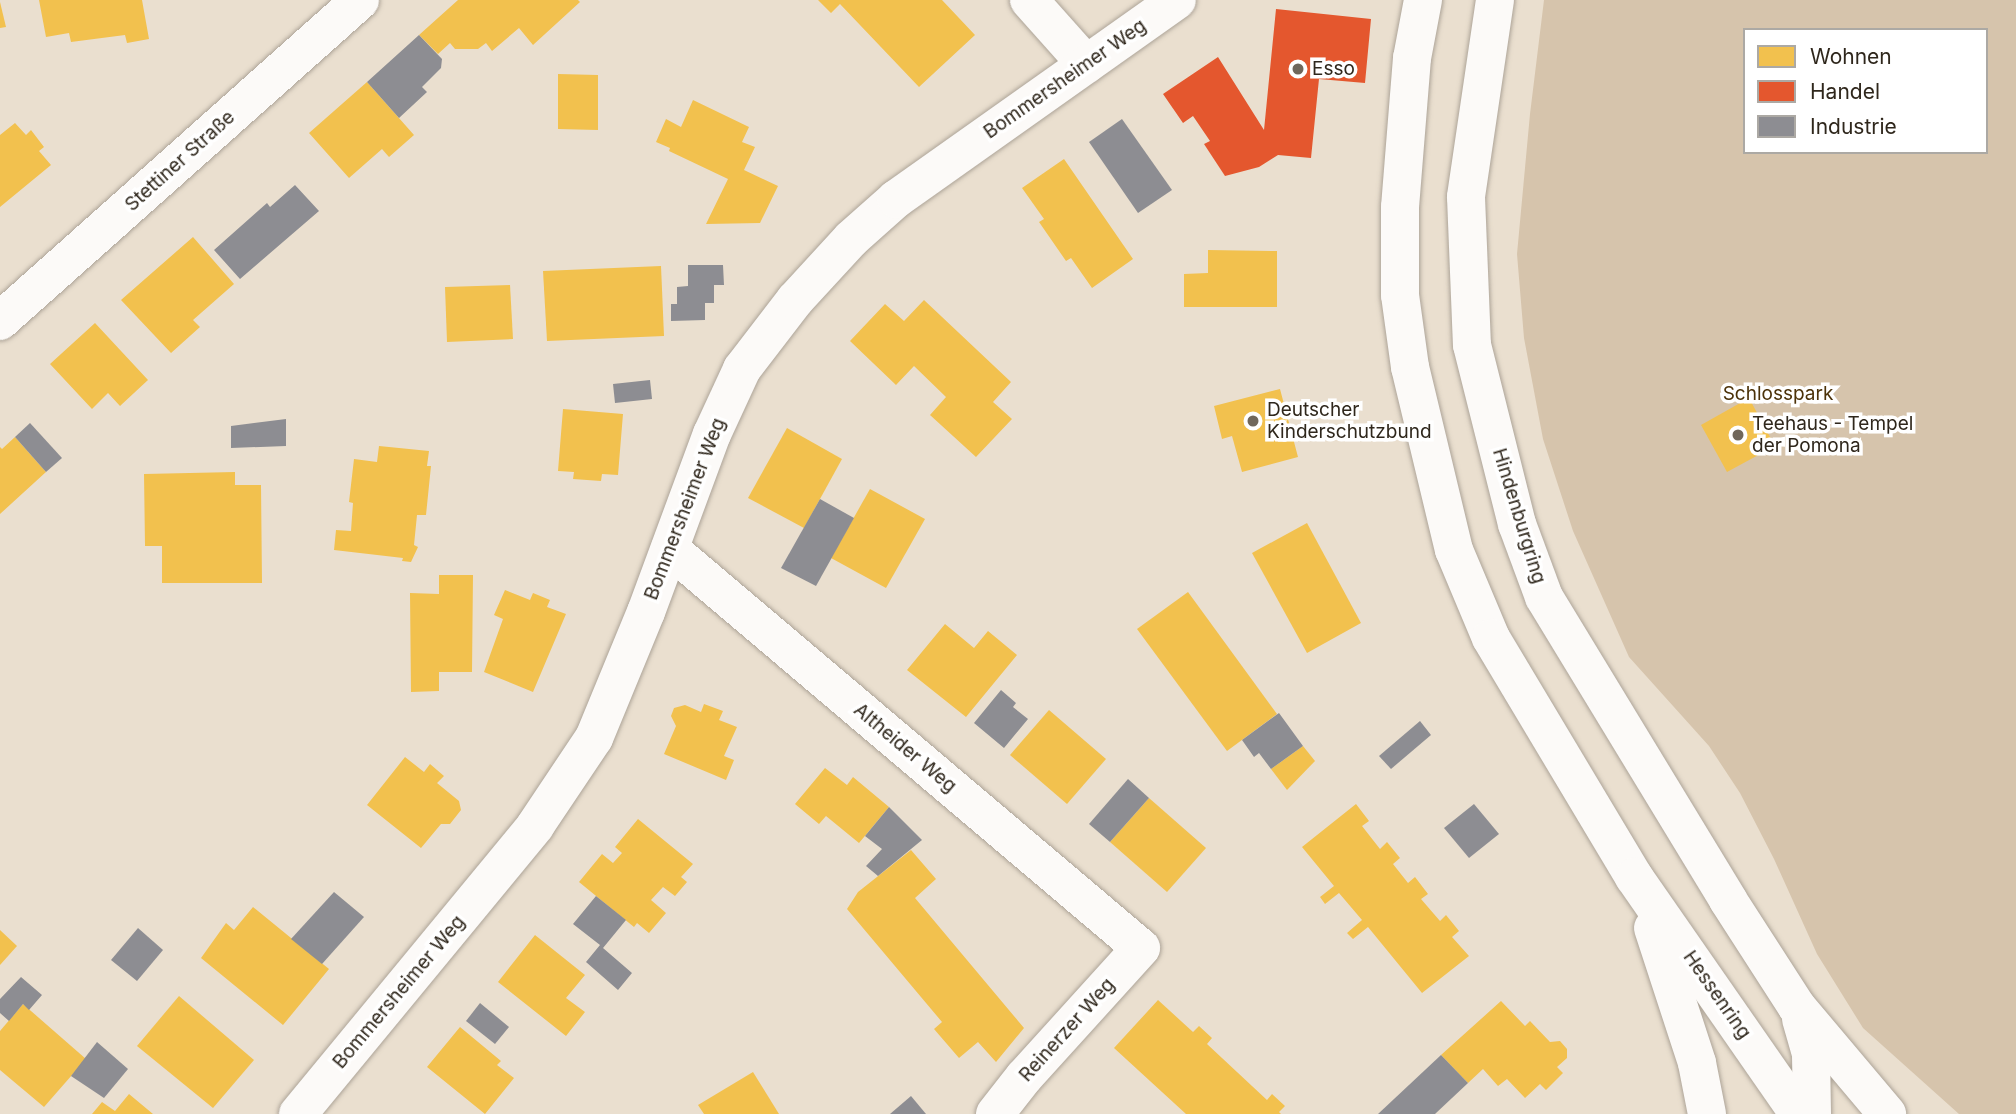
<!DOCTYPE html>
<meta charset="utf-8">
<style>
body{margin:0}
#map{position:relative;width:2016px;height:1114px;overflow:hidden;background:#eadfcf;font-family:Inter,sans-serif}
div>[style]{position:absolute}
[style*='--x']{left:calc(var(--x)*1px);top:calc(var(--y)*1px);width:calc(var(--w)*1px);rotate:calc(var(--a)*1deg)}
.green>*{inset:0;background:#d6c4ac}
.homes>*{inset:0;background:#f2c14e}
.shops>*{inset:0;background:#e4572e}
.industry>*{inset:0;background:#8d8d92}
.roads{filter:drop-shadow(0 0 2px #ada498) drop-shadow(0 0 2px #ada498)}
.minor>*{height:38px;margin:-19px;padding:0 19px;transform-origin:19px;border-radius:19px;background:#fcfaf8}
.tertiary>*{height:38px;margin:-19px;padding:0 19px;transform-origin:19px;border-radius:19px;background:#fcfaf8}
.dots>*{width:19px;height:19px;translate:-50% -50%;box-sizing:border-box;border:4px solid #fff;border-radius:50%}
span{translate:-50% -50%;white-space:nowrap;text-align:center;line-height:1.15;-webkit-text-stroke:7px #fff;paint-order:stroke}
.poi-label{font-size:19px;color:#2f271c}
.left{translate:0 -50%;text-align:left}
.street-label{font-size:19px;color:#2f271c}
.park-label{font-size:19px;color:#4c3209}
.legend{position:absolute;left:1743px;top:28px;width:245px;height:126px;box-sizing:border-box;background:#fff;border:2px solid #aca9a4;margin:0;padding:9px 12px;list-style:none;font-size:21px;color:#2f271c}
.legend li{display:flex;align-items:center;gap:14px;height:35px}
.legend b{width:35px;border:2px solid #aca9a4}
</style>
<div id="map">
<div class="green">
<div style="clip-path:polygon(evenodd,1544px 0,2016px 0,2016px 1114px,1959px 1114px,1863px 1028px,1817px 954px,1774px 859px,1740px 793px,1709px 746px,1629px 657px,1573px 531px,1543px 439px,1524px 338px,1517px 254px,1530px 114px,1544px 0,1745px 30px,1986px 30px,1986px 152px,1745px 152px,1745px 30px)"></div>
</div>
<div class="homes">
<div style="clip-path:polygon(39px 0,142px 0,149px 39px,127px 43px,125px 35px,71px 42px,69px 33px,46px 37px)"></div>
<div style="clip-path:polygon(458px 0,578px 0,580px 2px,533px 45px,519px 28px,492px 51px,486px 43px,478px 49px,455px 49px,450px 43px,438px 54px,419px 35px)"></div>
<div style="clip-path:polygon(818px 0,942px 0,975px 35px,919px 87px,840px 4px,831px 13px)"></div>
<div style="clip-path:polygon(0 2px,6px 27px,0 28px)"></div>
<div style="clip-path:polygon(558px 74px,598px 75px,598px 130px,558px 129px)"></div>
<div style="clip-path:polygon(367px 82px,414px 135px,389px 157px,382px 149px,349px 178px,309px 133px)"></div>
<div style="clip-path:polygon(693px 100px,749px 127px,742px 142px,755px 147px,744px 170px,778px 186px,760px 223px,706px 224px,728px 179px,669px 151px,670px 148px,656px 142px,666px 119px,681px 127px)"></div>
<div style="clip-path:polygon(15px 123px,26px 135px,31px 130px,44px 147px,39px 151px,51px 165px,0 207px,0 135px)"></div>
<div style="clip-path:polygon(1064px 159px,1133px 259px,1092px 288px,1071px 258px,1066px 261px,1039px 222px,1044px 219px,1022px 188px)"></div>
<div style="clip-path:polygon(193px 237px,234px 284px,193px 320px,200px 327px,171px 353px,121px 300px)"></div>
<div style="clip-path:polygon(1208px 250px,1277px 251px,1277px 307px,1184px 307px,1184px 274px,1208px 273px)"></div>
<div style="clip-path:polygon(661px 266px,664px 336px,547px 341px,543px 271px)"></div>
<div style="clip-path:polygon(510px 285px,513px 339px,447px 342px,445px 287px)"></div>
<div style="clip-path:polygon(924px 300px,1011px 382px,993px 402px,1012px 419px,976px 457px,930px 415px,946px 397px,914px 366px,896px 385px,850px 341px,885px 304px,904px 321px)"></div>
<div style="clip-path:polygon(95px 323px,148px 380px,120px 406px,108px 393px,92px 409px,50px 364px)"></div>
<div style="clip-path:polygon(1280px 389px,1298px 457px,1242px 472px,1232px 436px,1222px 439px,1214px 406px)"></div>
<div style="clip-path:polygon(1749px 398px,1775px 446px,1727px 472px,1701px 425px)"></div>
<div style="clip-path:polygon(563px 409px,623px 414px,618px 475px,602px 474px,601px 481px,573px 479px,574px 472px,558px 471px)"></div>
<div style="clip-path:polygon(787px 428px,842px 459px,804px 528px,748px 498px)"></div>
<div style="clip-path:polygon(15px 437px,46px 472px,0 514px,0 447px,2px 449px)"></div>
<div style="clip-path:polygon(379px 446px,429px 451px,427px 466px,431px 466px,426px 515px,417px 515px,414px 545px,418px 547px,411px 562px,402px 561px,403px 558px,334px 550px,336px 530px,351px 531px,353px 503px,349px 502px,354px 459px,377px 462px)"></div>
<div style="clip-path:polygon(235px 472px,235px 485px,261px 485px,262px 583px,162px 583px,162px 546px,145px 546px,144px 474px)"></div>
<div style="clip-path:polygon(870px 489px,925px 519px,886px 588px,831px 558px)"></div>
<div style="clip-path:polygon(1307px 523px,1361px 623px,1307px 653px,1252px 553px)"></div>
<div style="clip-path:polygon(439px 575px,473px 575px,472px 672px,439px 672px,439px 691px,411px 692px,410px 593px,439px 594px)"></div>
<div style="clip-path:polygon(505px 590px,530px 600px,533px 593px,550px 600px,547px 607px,566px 614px,533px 692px,484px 672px,503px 619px,494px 615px)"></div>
<div style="clip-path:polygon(1188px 592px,1277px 714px,1227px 751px,1137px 629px)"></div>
<div style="clip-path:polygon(945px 624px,974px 648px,988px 631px,1017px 655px,966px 717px,907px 670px)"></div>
<div style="clip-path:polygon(704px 704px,723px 711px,719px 720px,737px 727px,724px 756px,734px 760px,726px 780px,664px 754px,676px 726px,671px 716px,674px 708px,685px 705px,701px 712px)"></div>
<div style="clip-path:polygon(1049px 710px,1106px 759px,1067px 804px,1010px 755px)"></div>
<div style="clip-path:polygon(1303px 746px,1315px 761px,1287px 790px,1271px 769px)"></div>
<div style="clip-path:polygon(405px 757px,424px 772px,430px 764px,444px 776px,437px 783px,459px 801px,461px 810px,450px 824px,441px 824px,421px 848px,367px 805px)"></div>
<div style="clip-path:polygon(825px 768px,847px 785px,853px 777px,889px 807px,859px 843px,826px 816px,819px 824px,795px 804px)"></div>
<div style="clip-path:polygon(1149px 798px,1206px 848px,1167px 892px,1110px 842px)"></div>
<div style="clip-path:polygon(1356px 804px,1369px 821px,1362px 826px,1380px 849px,1387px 842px,1400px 858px,1393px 864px,1408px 883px,1415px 877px,1428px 894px,1421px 899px,1440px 921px,1446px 915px,1459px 931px,1452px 937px,1469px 956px,1422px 993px,1368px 927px,1353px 939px,1347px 933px,1362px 920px,1339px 893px,1325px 904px,1320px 897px,1334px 886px,1302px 847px)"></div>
<div style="clip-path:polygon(638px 819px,693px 864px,681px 877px,687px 882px,675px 896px,663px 887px,651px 900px,666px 913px,649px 933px,637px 923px,634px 927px,579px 882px,602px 854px,613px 863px,622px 853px,615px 847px)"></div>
<div style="clip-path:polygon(911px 850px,936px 879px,915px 898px,1024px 1028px,996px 1062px,978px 1042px,959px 1058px,934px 1029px,942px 1022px,847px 909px,858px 892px)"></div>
<div style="clip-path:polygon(253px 907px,329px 969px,283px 1025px,201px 958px,226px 923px,234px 930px)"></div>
<div style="clip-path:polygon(0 930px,17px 946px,0 965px)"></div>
<div style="clip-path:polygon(535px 935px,585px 975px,566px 998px,585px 1012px,566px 1036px,498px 982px)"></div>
<div style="clip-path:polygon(179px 996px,254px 1060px,213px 1108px,137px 1046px)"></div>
<div style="clip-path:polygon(1158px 1000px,1193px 1032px,1199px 1026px,1212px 1038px,1207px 1044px,1267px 1100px,1272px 1094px,1285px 1106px,1279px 1112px,1281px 1114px,1186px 1114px,1114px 1048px)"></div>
<div style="clip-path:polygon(1501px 1001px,1525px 1026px,1530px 1021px,1550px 1042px,1560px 1041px,1567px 1049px,1567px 1058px,1557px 1067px,1563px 1073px,1546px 1090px,1540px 1084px,1525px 1098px,1507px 1079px,1498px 1086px,1483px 1069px,1468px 1083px,1441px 1055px)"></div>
<div style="clip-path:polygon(23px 1004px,86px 1059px,44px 1107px,0 1070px,0 1031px)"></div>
<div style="clip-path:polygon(460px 1027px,501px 1061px,497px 1065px,514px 1078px,485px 1114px,427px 1067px)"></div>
<div style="clip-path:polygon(753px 1072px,779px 1114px,704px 1114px,698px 1105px)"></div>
<div style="clip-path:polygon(129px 1094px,153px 1114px,92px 1114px,102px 1102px,115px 1111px)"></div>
</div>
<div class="shops">
<div style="clip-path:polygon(1276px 9px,1371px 19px,1365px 83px,1319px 79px,1311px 158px,1278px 155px,1259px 167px,1225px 176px,1204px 144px,1210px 141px,1193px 116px,1183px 123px,1163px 94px,1218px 57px,1264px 130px)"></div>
</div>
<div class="industry">
<div style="clip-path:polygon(419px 35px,442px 59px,441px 68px,422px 87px,427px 92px,399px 118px,367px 82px)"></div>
<div style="clip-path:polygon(1122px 119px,1172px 190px,1138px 213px,1089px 142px)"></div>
<div style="clip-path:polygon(295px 185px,319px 211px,240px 279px,214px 250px,267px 203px,270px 207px)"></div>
<div style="clip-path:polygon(688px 265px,723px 265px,724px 285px,714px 285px,714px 303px,705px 303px,705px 320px,671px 321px,671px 304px,677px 304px,677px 287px,688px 286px)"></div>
<div style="clip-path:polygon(650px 380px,652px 399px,615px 403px,613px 384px)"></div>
<div style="clip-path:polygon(286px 419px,286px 446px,231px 448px,231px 426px)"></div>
<div style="clip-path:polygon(30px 423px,62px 458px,46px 472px,15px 437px)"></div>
<div style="clip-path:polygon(820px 499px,854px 518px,816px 586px,781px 568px)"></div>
<div style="clip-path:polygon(1001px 690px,1016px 703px,1013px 707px,1028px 719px,1004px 748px,974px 723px)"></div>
<div style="clip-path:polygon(1279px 713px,1303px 746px,1271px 769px,1259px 753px,1254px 757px,1242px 740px)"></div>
<div style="clip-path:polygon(1420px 721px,1431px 735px,1391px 769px,1379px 756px)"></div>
<div style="clip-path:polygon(1128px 779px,1149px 798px,1110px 842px,1089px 824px)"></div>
<div style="clip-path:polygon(1474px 804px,1499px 834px,1469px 858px,1444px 828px)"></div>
<div style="clip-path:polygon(889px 807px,922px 840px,878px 876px,866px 866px,882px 849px,865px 836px)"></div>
<div style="clip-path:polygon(334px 892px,364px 917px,322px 964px,291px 939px)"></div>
<div style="clip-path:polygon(596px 896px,626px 920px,603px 948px,632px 973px,618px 990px,586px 962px,600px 945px,573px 924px)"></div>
<div style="clip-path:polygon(138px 928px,163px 950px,137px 981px,111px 960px)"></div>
<div style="clip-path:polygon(21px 977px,42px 995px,29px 1010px,23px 1004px,9px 1021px,0 1013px,0 999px)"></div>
<div style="clip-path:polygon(480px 1003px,509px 1027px,495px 1044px,466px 1021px)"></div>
<div style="clip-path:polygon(97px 1042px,128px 1069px,104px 1098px,71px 1076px)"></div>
<div style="clip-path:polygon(1441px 1055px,1468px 1083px,1435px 1114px,1378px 1114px)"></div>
<div style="clip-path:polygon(911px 1096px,926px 1114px,890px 1114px)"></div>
</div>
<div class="roads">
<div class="minor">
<div style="--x:1029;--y:0;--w:86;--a:48.3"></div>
<div style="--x:0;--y:321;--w:482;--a:-41.7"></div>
<div style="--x:670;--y:549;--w:617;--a:40.27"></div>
<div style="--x:1141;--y:948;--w:174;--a:132.2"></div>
<div style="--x:1024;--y:1077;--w:47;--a:128.1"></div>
<div style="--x:298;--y:1114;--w:373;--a:-50.5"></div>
<div style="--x:535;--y:826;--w:106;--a:-56.2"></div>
<div style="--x:594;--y:738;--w:136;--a:-67.6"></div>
<div style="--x:646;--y:612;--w:190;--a:-69.7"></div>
<div style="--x:712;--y:434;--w:72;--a:-65.2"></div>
<div style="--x:742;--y:369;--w:87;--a:-52.5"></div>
<div style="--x:795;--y:300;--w:83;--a:-47.4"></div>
<div style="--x:851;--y:239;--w:60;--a:-41.6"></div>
<div style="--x:896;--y:199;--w:344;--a:-35.3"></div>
</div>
<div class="tertiary">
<div style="--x:1423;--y:0;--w:59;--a:100.7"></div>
<div style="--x:1412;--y:58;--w:149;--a:94.6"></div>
<div style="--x:1400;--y:207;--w:88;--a:90"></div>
<div style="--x:1400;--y:295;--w:73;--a:82.1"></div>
<div style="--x:1410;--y:367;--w:188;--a:76.5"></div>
<div style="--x:1454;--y:550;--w:95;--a:67.2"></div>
<div style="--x:1491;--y:638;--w:279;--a:59.1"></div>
<div style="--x:1634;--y:877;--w:289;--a:55.2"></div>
<div style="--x:1495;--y:0;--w:199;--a:98.4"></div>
<div style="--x:1466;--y:197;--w:148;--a:87.7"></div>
<div style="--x:1472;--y:345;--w:185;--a:75.9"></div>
<div style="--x:1517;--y:524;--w:78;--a:69.7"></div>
<div style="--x:1544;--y:597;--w:354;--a:58.7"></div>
<div style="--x:1728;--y:900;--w:127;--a:57.2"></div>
<div style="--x:1797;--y:1007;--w:140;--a:49.9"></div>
<div style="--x:1653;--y:928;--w:142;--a:71.9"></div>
<div style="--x:1697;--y:1063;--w:52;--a:78.9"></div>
<div style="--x:1801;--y:1019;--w:37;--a:74"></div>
<div style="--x:1811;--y:1055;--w:59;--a:89"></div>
</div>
</div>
<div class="dots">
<div style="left:1298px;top:69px;background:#70675b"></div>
<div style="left:1253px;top:421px;background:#70675b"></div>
<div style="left:1738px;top:435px;background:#70675b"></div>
</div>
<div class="poi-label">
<span class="left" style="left:1312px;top:69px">Esso</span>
<span class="left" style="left:1267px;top:421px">Deutscher<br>Kinderschutzbund</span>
<span class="left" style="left:1752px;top:435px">Teehaus - Tempel<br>der Pomona</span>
</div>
<div class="street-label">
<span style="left:1065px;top:79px;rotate:-35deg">Bommersheimer Weg</span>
<span style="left:180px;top:161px;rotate:-42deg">Stettiner Straße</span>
<span style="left:685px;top:509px;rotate:-69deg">Bommersheimer Weg</span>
<span style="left:1519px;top:516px;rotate:73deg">Hindenburgring</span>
<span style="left:905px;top:748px;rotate:40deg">Altheider Weg</span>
<span style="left:399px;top:992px;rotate:-50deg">Bommersheimer Weg</span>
<span style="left:1717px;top:995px;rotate:55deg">Hessenring</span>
<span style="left:1067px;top:1030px;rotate:-48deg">Reinerzer Weg</span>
</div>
<div class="park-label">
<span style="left:1778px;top:394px">Schlosspark</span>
</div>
<ul class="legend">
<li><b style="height:19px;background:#f2c14e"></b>Wohnen</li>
<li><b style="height:19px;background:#e4572e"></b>Handel</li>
<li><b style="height:19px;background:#8d8d92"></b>Industrie</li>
</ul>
</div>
